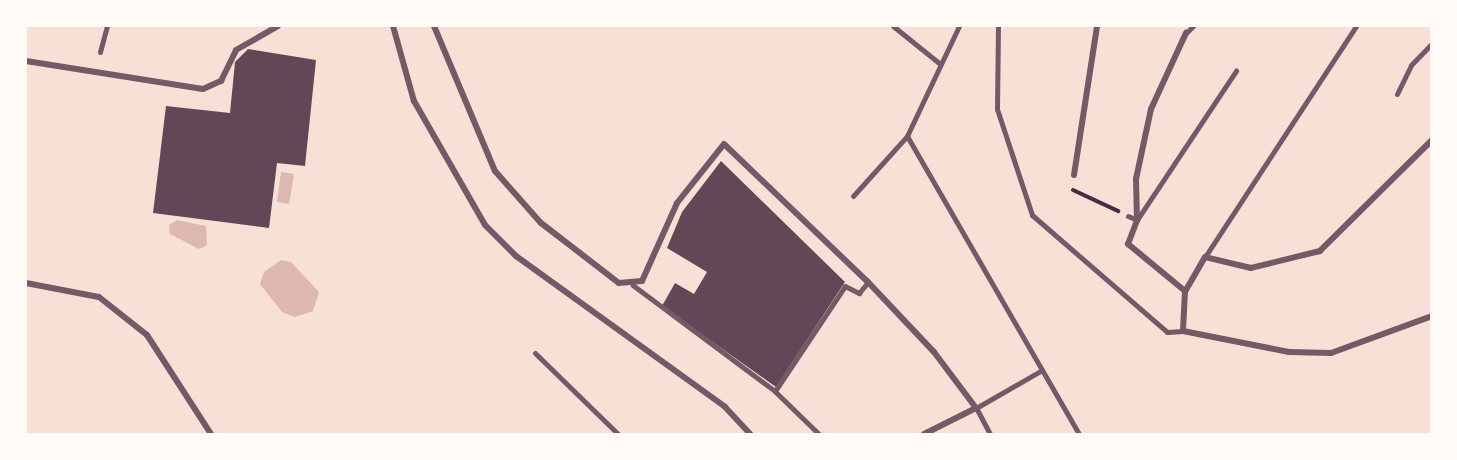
<!DOCTYPE html>
<style>
body{margin:0}
#map{position:relative;width:1457px;height:460px;overflow:hidden;background:#f7e1d7;font-family:"PT Sans Narrow",sans-serif}
div>[style]{position:absolute}
[style*='--x']{left:calc(var(--x)*1px);top:calc(var(--y)*1px);width:calc(var(--w)*1px);rotate:calc(var(--a)*1deg)}
.water>*{inset:0;background:#dcb8b0}
.building>*{inset:0;background:#644757}
.path>*{height:4px;margin:-2px;padding:0 2px;transform-origin:2px;border-radius:2px;background:#4a2c40}
.service>*{height:4.5px;margin:-2.25px;padding:0 2.25px;transform-origin:2.25px;border-radius:2.25px;background:#755966}
.pedestrian>*{height:5px;margin:-2.5px;padding:0 2.5px;transform-origin:2.5px;border-radius:2.5px;background:#755966}
.minor>*{height:6px;margin:-3px;padding:0 3px;transform-origin:3px;border-radius:3px;background:#755966}
span{translate:-50% -50%;white-space:nowrap;text-align:center;line-height:1.15;-webkit-text-stroke:6px #fffaf5;paint-order:stroke}
.frame{position:absolute;inset:0;border:27px solid #fffaf5;pointer-events:none}
</style>
<div id="map">
<div class="water">
<div style="clip-path:polygon(281px 172px,294px 174px,289px 204px,277px 202px)"></div>
<div style="clip-path:polygon(177px 220px,206px 226px,207px 245px,199px 249px,170px 234px,169px 225px)"></div>
<div style="clip-path:polygon(281px 260px,291px 262px,319px 292px,313px 311px,295px 317px,282px 312px,260px 284px,264px 272px)"></div>
</div>
<div class="building">
<div style="clip-path:polygon(248px 49px,316px 60px,305px 166px,277px 163px,269px 228px,153px 213px,166px 106px,230px 113px,235px 62px)"></div>
<div style="clip-path:polygon(721px 161px,845px 282px,776px 387px,662px 306px,675px 283px,694px 294px,707px 272px,667px 248px,682px 212px)"></div>
</div>
<div class="path">
<div style="--x:1073;--y:190;--w:50;--a:25"></div>
</div>
<div class="service">
<div style="--x:1137;--y:220;--w:179;--a:-56.4"></div>
<div style="--x:1205;--y:257;--w:276;--a:-56.8"></div>
<div style="--x:633;--y:285;--w:177;--a:36.7"></div>
<div style="--x:775;--y:391;--w:62;--a:44.3"></div>
</div>
<div class="pedestrian">
<div style="--x:893;--y:26;--w:59;--a:38.8"></div>
<div style="--x:959;--y:26;--w:122;--a:115.3"></div>
<div style="--x:907;--y:136;--w:344;--a:60"></div>
<div style="--x:998;--y:26;--w:83;--a:90.7"></div>
<div style="--x:997;--y:109;--w:112;--a:71.7"></div>
<div style="--x:1032;--y:215;--w:179;--a:40.9"></div>
<div style="--x:1167;--y:332;--w:16;--a:-4"></div>
<div style="--x:1186;--y:33;--w:10;--a:-45"></div>
<div style="--x:100;--y:52;--w:27;--a:-75"></div>
<div style="--x:1397;--y:94;--w:32;--a:-64"></div>
<div style="--x:1411;--y:65;--w:30;--a:-46"></div>
<div style="--x:853;--y:196;--w:81;--a:-48"></div>
<div style="--x:1128;--y:216;--w:10;--a:24"></div>
<div style="--x:535;--y:353;--w:116;--a:44.3"></div>
<div style="--x:775;--y:391;--w:126;--a:-56.3"></div>
<div style="--x:845;--y:286;--w:16;--a:27"></div>
<div style="--x:859;--y:293;--w:14;--a:-51"></div>
<div style="--x:990;--y:434;--w:30;--a:-118"></div>
<div style="--x:976;--y:408;--w:76;--a:-29.9"></div>
</div>
<div class="minor">
<div style="--x:393;--y:26;--w:78;--a:74.4"></div>
<div style="--x:414;--y:101;--w:143;--a:60.2"></div>
<div style="--x:485;--y:225;--w:44;--a:45"></div>
<div style="--x:516;--y:256;--w:258;--a:35.8"></div>
<div style="--x:725;--y:407;--w:37;--a:47"></div>
<div style="--x:434;--y:26;--w:157;--a:67.2"></div>
<div style="--x:495;--y:171;--w:69;--a:48.5"></div>
<div style="--x:541;--y:223;--w:98;--a:37.6"></div>
<div style="--x:619;--y:283;--w:23;--a:-5"></div>
<div style="--x:642;--y:281;--w:85;--a:-65.8"></div>
<div style="--x:677;--y:203;--w:75;--a:-51.5"></div>
<div style="--x:724;--y:144;--w:199;--a:43.8"></div>
<div style="--x:868;--y:282;--w:96;--a:46.7"></div>
<div style="--x:934;--y:352;--w:70;--a:53.1"></div>
<div style="--x:976;--y:408;--w:58;--a:153.4"></div>
<div style="--x:26;--y:61;--w:179;--a:9"></div>
<div style="--x:203;--y:89;--w:20;--a:-24"></div>
<div style="--x:221;--y:81;--w:34;--a:-64"></div>
<div style="--x:236;--y:50;--w:48;--a:-29.7"></div>
<div style="--x:1432;--y:140;--w:158;--a:135.3"></div>
<div style="--x:1320;--y:251;--w:71;--a:166.2"></div>
<div style="--x:1251;--y:268;--w:47;--a:-166.6"></div>
<div style="--x:1205;--y:257;--w:39;--a:120"></div>
<div style="--x:1185;--y:291;--w:40;--a:92.9"></div>
<div style="--x:1183;--y:331;--w:108;--a:11.2"></div>
<div style="--x:1289;--y:352;--w:42;--a:1.4"></div>
<div style="--x:1331;--y:353;--w:108;--a:-20.1"></div>
<div style="--x:1074;--y:175;--w:151;--a:-81.2"></div>
<div style="--x:26;--y:283;--w:74;--a:10.9"></div>
<div style="--x:99;--y:297;--w:61;--a:38.4"></div>
<div style="--x:147;--y:335;--w:118;--a:57.1"></div>
<div style="--x:1185;--y:291;--w:74;--a:-140.5"></div>
<div style="--x:1128;--y:244;--w:26;--a:-69"></div>
<div style="--x:1137;--y:220;--w:41;--a:-91.4"></div>
<div style="--x:1136;--y:179;--w:72;--a:-77.9"></div>
<div style="--x:1151;--y:109;--w:84;--a:-65.3"></div>
</div>
<div class="frame"></div>
</div>
